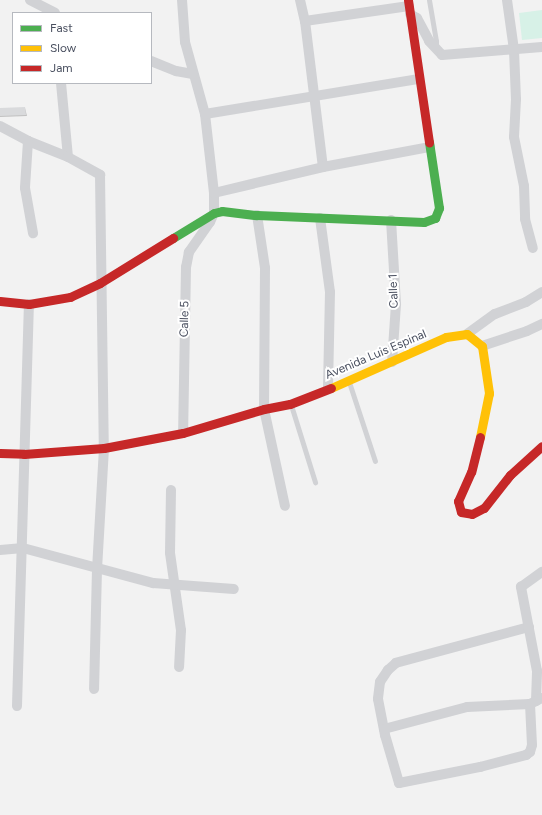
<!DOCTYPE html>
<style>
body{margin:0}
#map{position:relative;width:542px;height:815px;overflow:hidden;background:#f2f2f2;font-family:Figtree,sans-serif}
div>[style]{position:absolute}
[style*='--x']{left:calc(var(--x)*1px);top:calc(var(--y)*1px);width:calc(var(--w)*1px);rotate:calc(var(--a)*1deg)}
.green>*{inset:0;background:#d7f1e7}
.shadow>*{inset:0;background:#0003}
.building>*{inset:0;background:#d9dadc}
.lane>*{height:5px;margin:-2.5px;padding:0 2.5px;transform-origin:2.5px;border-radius:2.5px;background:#d1d2d5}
.street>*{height:10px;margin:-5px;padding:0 5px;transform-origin:5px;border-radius:5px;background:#d1d2d5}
.fast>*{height:9px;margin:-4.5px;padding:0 4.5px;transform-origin:4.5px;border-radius:4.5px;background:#4caf50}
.slow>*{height:9px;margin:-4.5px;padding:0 4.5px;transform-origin:4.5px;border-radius:4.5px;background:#ffc107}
.jam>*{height:9px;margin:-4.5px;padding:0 4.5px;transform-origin:4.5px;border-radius:4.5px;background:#c62828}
span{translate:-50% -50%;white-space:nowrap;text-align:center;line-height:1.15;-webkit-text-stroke:4px #fff;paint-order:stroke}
.street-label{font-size:12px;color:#494f5f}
.legend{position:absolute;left:12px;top:12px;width:140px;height:72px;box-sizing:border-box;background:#fff;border:1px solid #b6b9bf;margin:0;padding:5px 7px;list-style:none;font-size:12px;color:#494f5f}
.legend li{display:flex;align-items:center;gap:8px;height:20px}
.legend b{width:20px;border:1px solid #b6b9bf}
</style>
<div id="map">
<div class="green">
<div style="clip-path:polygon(542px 10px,542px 38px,522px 40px,519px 13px)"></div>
</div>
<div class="shadow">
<div style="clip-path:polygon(25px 108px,27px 116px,0 117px,0 109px)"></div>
</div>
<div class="building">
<div style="clip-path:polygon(25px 107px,26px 115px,0 116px,0 108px)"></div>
</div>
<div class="lane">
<div style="--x:429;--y:0;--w:42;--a:80.3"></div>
<div style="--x:436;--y:41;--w:7;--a:90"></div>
<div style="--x:349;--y:382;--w:83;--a:71.8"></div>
<div style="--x:291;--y:405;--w:81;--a:72.7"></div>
</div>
<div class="street">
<div style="--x:30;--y:0;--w:28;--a:27"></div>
<div style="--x:182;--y:0;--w:42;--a:85.9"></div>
<div style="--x:185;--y:42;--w:75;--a:74.5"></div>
<div style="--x:205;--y:114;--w:80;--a:83.5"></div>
<div style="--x:214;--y:193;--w:20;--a:90"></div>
<div style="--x:214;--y:213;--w:10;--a:114"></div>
<div style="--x:210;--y:222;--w:37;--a:125"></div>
<div style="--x:189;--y:252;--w:15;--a:101"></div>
<div style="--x:186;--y:267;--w:166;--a:91"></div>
<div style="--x:300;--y:0;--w:22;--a:77"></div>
<div style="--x:305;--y:21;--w:147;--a:83"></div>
<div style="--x:507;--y:0;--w:50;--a:82"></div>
<div style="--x:514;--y:50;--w:49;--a:87.7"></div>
<div style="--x:516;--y:99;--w:38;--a:93"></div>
<div style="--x:514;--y:137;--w:50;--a:78.5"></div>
<div style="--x:524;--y:186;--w:33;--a:88"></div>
<div style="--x:525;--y:219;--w:30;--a:75"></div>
<div style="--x:410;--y:14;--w:8;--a:30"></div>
<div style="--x:417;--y:18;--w:26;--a:62"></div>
<div style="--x:429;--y:41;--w:19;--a:47"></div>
<div style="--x:442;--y:55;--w:100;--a:-4.6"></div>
<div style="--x:305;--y:21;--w:105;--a:-8.2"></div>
<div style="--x:151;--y:61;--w:27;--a:22"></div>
<div style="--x:176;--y:71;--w:17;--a:10"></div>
<div style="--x:61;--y:83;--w:74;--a:84.6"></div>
<div style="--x:205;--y:114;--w:217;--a:-9.3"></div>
<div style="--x:0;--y:126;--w:32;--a:28"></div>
<div style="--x:28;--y:141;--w:43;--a:21.8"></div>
<div style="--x:68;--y:157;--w:37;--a:29"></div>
<div style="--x:100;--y:175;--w:273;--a:89.2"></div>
<div style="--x:104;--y:448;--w:121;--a:93.3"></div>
<div style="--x:97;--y:569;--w:120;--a:91.4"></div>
<div style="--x:28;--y:141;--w:47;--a:93.7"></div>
<div style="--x:25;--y:188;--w:46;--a:79.9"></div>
<div style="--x:214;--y:193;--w:112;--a:-13.4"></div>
<div style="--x:323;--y:167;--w:109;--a:-10.6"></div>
<div style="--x:257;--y:215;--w:54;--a:81.4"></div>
<div style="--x:265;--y:268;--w:141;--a:90.4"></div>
<div style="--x:264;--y:409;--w:99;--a:77.8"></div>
<div style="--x:320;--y:218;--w:75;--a:82.3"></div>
<div style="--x:330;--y:292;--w:97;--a:91.2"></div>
<div style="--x:391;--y:220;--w:84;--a:86.6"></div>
<div style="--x:396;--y:304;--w:58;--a:93.9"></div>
<div style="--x:467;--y:334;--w:34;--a:-36"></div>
<div style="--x:495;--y:314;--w:33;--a:-21"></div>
<div style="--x:526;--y:302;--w:19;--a:-32"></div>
<div style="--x:482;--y:346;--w:47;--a:-18.4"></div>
<div style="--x:527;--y:331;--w:17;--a:-25"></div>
<div style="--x:171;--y:490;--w:63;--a:90.9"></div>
<div style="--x:170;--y:553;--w:78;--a:81.9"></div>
<div style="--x:181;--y:630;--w:37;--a:93"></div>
<div style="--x:0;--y:550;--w:23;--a:-5"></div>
<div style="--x:23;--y:548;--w:135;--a:15.1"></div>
<div style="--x:153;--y:583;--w:81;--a:4.2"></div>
<div style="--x:529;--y:627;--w:138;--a:164.9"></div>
<div style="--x:396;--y:663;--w:11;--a:139"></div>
<div style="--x:388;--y:670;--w:14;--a:124"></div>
<div style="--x:380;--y:682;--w:17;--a:97"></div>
<div style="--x:378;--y:699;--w:37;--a:79"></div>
<div style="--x:385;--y:735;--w:50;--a:73.7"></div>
<div style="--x:399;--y:783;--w:83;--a:-11.2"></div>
<div style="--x:480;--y:767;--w:48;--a:-14.6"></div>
<div style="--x:526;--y:755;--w:5;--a:-37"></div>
<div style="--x:530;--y:752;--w:7;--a:-74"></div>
<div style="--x:532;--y:745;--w:41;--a:-92.8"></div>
<div style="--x:536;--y:701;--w:30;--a:-88"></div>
<div style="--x:537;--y:671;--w:86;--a:-100.8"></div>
<div style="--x:521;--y:587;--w:26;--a:-36"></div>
<div style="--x:17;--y:706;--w:402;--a:-88.3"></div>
<div style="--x:384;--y:729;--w:86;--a:-14.8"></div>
<div style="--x:467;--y:707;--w:63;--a:-2.7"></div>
<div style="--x:530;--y:704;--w:13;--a:-27"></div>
</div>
<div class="fast">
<div style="--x:173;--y:238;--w:48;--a:-31.4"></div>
<div style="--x:214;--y:213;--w:8;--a:-14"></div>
<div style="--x:222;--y:211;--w:35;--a:7"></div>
<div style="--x:257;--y:215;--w:167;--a:2.4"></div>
<div style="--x:424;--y:222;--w:12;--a:-20"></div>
<div style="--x:435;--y:218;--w:11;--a:-68"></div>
<div style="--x:439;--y:208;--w:67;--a:-98.6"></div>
</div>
<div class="slow">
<div style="--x:331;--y:388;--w:126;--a:-23.9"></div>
<div style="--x:446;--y:337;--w:21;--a:-8"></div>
<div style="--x:467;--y:334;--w:19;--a:39"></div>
<div style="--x:482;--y:346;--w:48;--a:81.5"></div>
<div style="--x:489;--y:393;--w:45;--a:101.6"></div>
</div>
<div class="jam">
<div style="--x:408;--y:0;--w:144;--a:81.6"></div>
<div style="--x:0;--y:301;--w:29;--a:6"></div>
<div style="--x:29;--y:304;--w:42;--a:-9.7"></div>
<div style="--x:70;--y:297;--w:33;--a:-25"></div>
<div style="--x:100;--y:283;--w:86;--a:-31.7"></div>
<div style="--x:480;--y:437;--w:36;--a:104"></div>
<div style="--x:471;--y:472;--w:32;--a:114"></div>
<div style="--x:458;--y:501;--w:11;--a:75"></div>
<div style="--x:461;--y:512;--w:11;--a:10"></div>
<div style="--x:472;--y:514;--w:13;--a:-27"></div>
<div style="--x:484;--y:508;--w:42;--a:-51.8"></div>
<div style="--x:510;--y:475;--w:43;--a:-42.2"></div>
<div style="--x:0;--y:453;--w:24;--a:2"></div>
<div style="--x:24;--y:454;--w:80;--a:-4.3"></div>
<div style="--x:104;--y:448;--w:80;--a:-10.8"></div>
<div style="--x:183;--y:433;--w:84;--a:-16.5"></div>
<div style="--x:264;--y:409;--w:26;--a:-11"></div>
<div style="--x:290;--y:404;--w:44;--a:-21.3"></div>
</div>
<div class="street-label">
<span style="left:394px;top:291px;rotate:-92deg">Calle 1</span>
<span style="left:185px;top:319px;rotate:-89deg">Calle 5</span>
<span style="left:376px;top:355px;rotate:-23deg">Avenida Luis Espinal</span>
</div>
<ul class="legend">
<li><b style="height:5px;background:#4caf50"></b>Fast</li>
<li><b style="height:5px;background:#ffc107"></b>Slow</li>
<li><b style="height:5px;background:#c62828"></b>Jam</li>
</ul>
</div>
